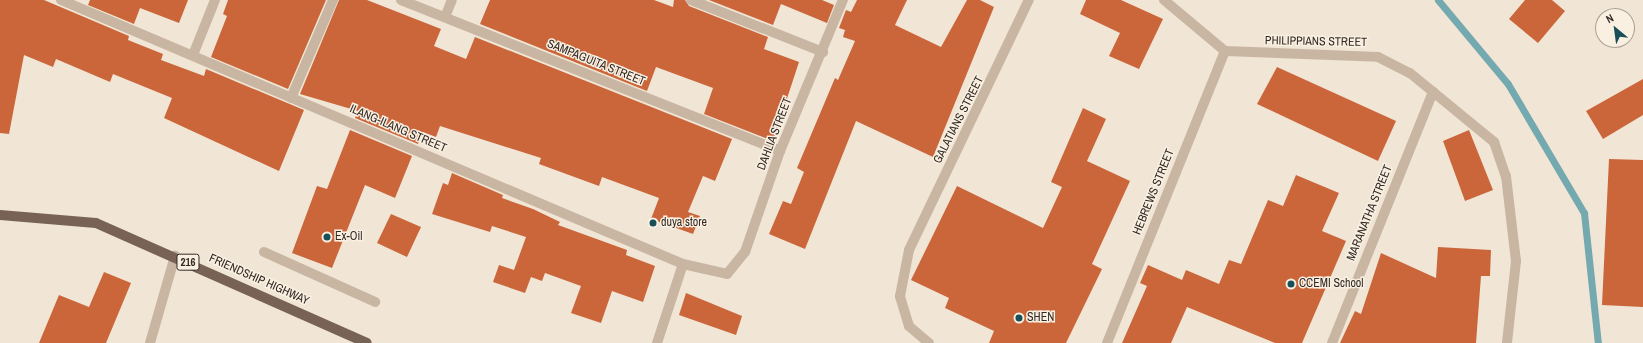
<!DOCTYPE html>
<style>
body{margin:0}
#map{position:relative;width:1643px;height:343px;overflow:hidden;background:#f1e6d6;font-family:"Archivo Narrow",sans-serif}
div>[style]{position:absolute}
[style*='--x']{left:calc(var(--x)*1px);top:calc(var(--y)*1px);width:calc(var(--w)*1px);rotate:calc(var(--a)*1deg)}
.stream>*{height:7px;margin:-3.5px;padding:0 3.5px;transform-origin:3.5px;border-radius:3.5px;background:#74a9af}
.building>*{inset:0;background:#cb663b}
.service>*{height:10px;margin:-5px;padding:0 5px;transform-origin:5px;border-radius:5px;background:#c9b6a2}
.minor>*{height:10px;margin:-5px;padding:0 5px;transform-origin:5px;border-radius:5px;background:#c9b6a2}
.primary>*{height:10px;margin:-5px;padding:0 5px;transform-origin:5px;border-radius:5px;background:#776255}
.dots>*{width:11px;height:11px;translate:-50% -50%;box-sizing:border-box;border:2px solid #f9f0e2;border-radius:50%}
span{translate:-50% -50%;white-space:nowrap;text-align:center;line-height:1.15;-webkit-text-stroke:3px #f9f0e2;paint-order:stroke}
.shield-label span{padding:1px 3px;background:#f9f0e2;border:1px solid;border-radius:3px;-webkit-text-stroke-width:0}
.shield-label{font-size:11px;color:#342a25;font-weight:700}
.street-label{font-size:12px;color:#342a25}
.poi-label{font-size:12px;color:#342a25}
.left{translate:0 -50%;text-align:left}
.north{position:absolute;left:1595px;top:8px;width:40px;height:40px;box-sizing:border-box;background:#f9f0e2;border:1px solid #aaa196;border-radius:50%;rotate:331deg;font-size:11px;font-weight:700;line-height:16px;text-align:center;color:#342a25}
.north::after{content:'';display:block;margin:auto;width:14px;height:18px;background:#194f56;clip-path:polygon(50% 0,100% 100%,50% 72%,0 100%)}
</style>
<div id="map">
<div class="stream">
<div style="--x:1438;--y:0;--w:109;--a:50.2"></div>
<div style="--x:1508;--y:84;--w:150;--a:59.5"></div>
<div style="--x:1584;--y:213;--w:131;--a:83.9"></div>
</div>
<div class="building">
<div style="clip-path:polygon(0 0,44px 0,129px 36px,128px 40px,163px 54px,161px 60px,204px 76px,206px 69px,304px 110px,279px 171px,164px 118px,172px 98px,113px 74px,110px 82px,56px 59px,53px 67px,24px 55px,9px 134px,0 133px)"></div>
<div style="clip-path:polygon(90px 0,188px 0,179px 23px,140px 8px,134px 24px,88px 5px)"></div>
<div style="clip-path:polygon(228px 0,326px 0,288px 89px,211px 57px,227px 16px,223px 14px)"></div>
<div style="clip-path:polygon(339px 0,367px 0,441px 29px,434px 46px,466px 59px,475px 37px,732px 139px,715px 181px,703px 176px,688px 212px,700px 216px,693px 234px,651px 219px,659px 198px,602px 177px,599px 186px,539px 164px,541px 158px,440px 126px,436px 137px,423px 132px,418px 144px,355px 118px,358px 111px,300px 94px)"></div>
<div style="clip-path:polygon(490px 0,654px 0,673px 7px,674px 0,685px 0,689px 6px,768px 37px,764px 49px,799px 62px,773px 141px,704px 114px,713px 88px,656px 67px,647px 91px,480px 24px)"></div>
<div style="clip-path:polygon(709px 0,822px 0,834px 5px,827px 23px,781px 4px,773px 25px)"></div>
<div style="clip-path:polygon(857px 0,907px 0,895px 25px,941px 47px,967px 0,980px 0,994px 7px,933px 157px,856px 121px,805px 249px,769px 234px,783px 201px,791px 204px,804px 172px,797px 168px,835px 78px,838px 80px,855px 41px,843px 37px,845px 30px,839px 28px,846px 10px,851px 12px)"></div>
<div style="clip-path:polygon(1086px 0,1121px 0,1163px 19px,1139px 69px,1109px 56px,1120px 33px,1080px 14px)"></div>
<div style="clip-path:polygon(1525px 0,1552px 0,1565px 11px,1538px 43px,1509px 19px)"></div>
<div style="clip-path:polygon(1277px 67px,1396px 121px,1378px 161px,1257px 104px)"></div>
<div style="clip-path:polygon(1643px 79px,1643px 115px,1603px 139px,1586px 111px)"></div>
<div style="clip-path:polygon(1083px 108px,1106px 119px,1087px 161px,1130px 181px,1092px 264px,1102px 269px,1066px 343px,989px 343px,994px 331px,945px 308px,949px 298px,911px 280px,957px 186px,1043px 228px,1062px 187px,1051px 182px)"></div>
<div style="clip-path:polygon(350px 130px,412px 156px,395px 198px,365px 185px,332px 268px,292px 253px,317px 186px,327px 189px)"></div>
<div style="clip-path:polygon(1469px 130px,1493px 190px,1465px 201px,1443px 141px)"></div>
<div style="clip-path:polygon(1609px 159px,1643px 160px,1643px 307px,1602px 305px)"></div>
<div style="clip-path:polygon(452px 173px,503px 195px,502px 198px,533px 209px,560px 222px,558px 225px,627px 250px,626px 255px,655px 266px,643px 302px,612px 291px,601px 323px,571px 313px,581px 286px,545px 273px,542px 281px,531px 277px,525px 293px,493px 282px,499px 265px,514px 270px,526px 237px,492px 226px,490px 232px,432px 214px,443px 183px,448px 185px)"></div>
<div style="clip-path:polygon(1296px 175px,1339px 193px,1322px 231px,1346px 241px,1302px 343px,1275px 343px,1187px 307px,1171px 343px,1122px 343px,1147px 286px,1140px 283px,1148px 265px,1182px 280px,1186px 270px,1219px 284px,1229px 260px,1241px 264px,1268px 200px,1283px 206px)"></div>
<div style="clip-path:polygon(391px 214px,421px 227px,407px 257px,377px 243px)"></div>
<div style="clip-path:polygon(1438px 247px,1491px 250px,1490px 276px,1481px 276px,1476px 343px,1340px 343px,1355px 311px,1361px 314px,1381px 253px,1436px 278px)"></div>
<div style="clip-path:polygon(104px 272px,131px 283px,106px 343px,39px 343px,59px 295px,89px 307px)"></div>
<div style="clip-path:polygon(686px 293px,742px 316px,736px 335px,679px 315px)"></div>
</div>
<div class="service">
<div style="--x:264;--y:252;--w:122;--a:24.2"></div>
</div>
<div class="minor">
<div style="--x:61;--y:0;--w:676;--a:23"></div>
<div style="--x:683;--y:264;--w:45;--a:12.8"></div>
<div style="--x:727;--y:274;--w:28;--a:-51"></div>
<div style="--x:745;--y:252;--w:107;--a:-70.9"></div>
<div style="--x:780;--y:151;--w:164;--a:-67.4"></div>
<div style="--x:401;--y:0;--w:408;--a:21.7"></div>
<div style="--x:691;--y:0;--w:142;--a:21.5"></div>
<div style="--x:1164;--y:0;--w:80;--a:39.9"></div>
<div style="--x:1225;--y:51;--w:153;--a:2.2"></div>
<div style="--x:1378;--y:57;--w:36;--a:27"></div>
<div style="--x:1410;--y:73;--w:109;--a:39.4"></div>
<div style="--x:1494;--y:142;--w:36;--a:71"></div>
<div style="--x:1506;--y:176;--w:86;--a:83.3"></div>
<div style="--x:1516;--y:261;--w:82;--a:96.3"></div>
<div style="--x:445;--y:17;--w:18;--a:-68"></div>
<div style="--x:193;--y:55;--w:59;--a:-68.2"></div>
<div style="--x:291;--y:98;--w:107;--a:-66.8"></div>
<div style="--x:150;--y:343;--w:91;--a:-74"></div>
<div style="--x:657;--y:343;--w:83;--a:-71.8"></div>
<div style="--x:929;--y:343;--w:26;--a:-140"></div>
<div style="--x:909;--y:326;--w:31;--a:-107"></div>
<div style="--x:900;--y:296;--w:47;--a:-78.9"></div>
<div style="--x:909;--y:250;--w:277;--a:-64.4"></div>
<div style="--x:1107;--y:343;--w:315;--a:-68"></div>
<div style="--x:1332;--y:343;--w:271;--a:-68.1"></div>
</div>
<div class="primary">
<div style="--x:0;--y:215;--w:96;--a:4.8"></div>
<div style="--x:96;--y:223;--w:296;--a:23.9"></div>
</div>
<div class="dots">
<div style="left:653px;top:223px;background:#194f56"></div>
<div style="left:327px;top:237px;background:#194f56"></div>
<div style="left:1291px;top:284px;background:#194f56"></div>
<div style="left:1019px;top:318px;background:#194f56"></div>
</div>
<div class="shield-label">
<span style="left:188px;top:262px">216</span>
</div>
<div class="street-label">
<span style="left:1316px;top:42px;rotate:1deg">PHILIPPIANS STREET</span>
<span style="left:596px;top:63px;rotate:22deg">SAMPAGUITA STREET</span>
<span style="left:959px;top:120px;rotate:-63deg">GALATIANS STREET</span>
<span style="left:398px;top:129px;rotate:23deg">ILANG-ILANG STREET</span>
<span style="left:775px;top:134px;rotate:-69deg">DAHLIA STREET</span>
<span style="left:1154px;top:192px;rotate:-68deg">HEBREWS STREET</span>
<span style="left:1370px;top:213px;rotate:-68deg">MARANATHA STREET</span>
<span style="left:259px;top:280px;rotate:24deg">FRIENDSHIP HIGHWAY</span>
</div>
<div class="poi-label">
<span class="left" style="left:661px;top:223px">duya store</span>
<span class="left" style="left:335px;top:237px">Ex-Oil</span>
<span class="left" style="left:1299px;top:284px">CCEMI School</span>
<span class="left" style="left:1027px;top:318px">SHEN</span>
</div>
<div class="north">N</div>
</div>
